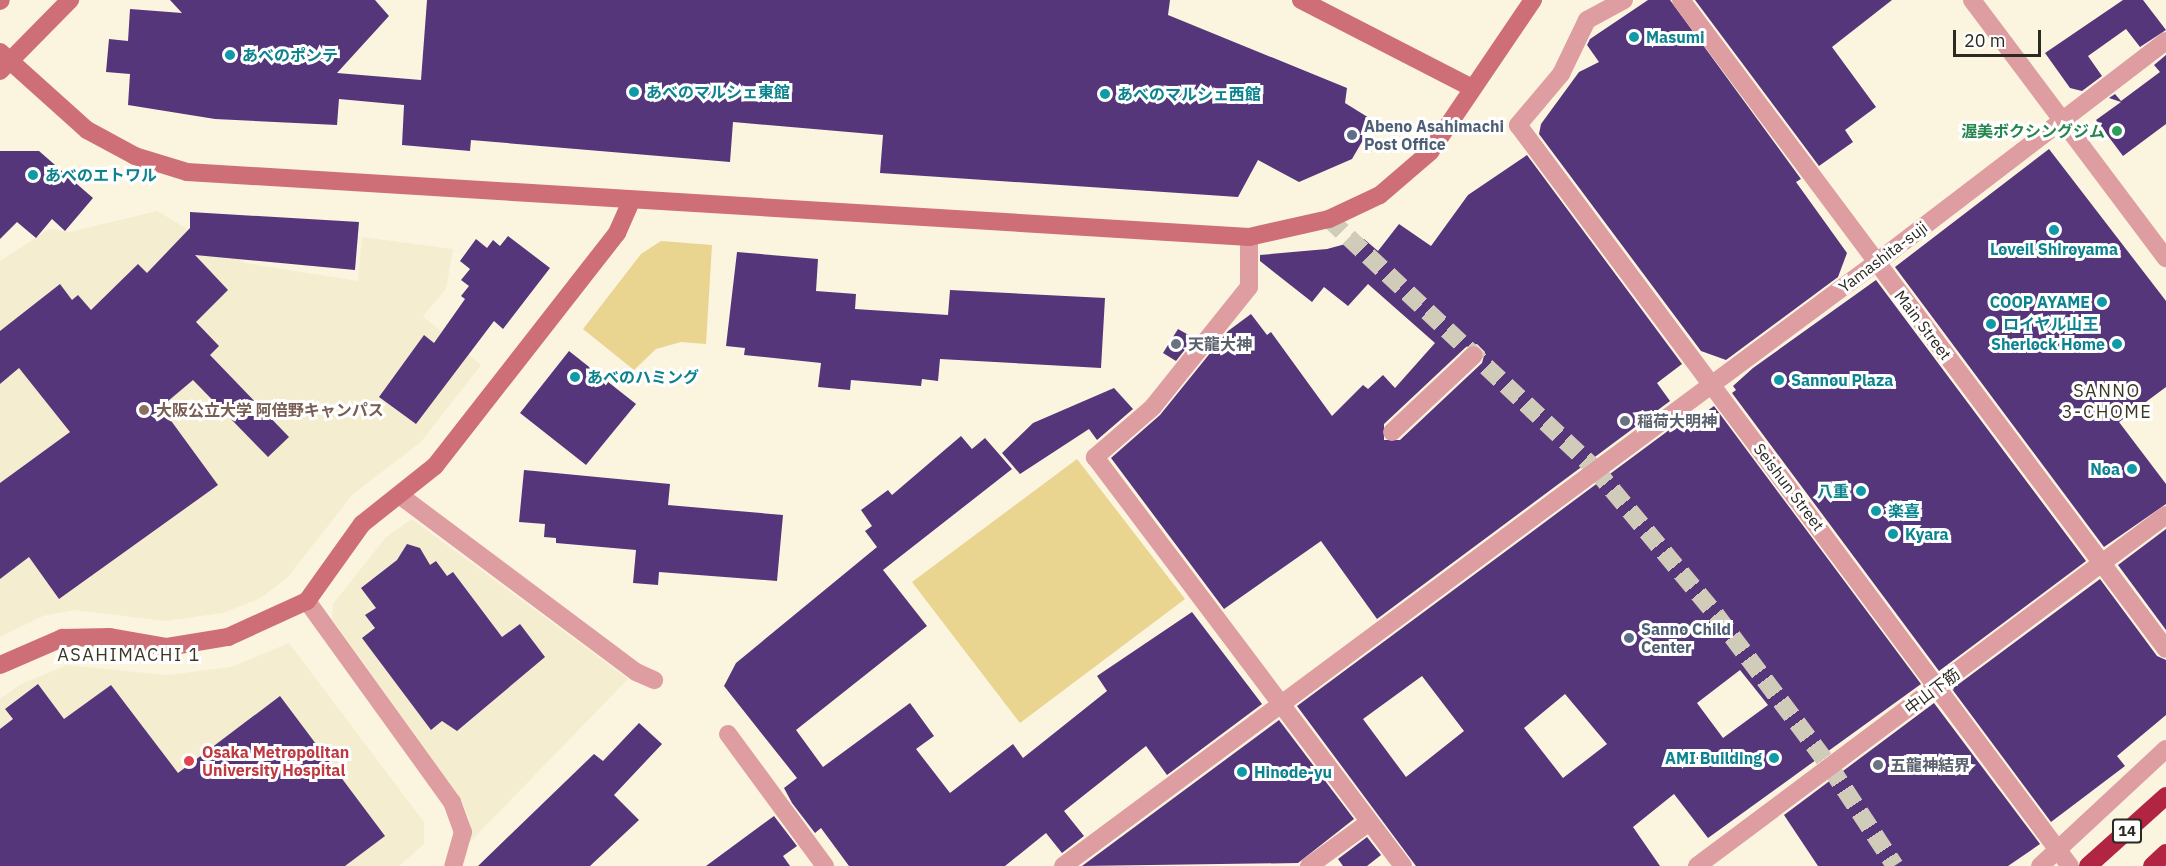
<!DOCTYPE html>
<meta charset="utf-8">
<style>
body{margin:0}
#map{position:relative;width:2166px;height:866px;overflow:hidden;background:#fbf5e0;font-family:"IBM Plex Sans","Noto Sans JP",sans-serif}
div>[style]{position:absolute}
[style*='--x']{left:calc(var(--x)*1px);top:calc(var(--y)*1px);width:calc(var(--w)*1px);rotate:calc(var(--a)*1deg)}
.built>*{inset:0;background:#f5edd0}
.green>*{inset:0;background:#e9d490}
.building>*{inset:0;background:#55367b}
.street-tunnel>*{height:18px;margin-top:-9px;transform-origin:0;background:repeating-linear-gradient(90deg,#d1ccba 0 18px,transparent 0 27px)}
.street>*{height:18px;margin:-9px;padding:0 9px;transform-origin:9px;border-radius:9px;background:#de9da0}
.secondary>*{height:18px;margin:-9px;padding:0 9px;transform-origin:9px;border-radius:9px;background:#ce6f78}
.highway>*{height:18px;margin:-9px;padding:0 9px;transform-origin:9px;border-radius:9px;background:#b12542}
.dots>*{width:16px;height:16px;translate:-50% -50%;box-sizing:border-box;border:3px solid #fff;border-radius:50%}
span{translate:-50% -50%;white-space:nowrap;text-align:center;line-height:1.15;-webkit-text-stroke:6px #fff;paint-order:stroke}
.shield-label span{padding:2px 4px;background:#fff;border:2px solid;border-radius:4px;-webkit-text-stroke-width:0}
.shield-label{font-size:15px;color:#2b2921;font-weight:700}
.culture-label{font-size:16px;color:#0d838f;font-weight:700}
.left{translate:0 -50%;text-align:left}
.right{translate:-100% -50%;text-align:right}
.service-label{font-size:16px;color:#4e5e75;font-weight:700}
.leisure-label{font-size:16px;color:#27864d;font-weight:700}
.street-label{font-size:16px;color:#2b2921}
.worship-label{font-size:16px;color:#5b616d;font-weight:700}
.education-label{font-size:16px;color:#785e54;font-weight:700}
.health-label{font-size:16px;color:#be3a42;font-weight:700}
.neighbourhood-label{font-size:18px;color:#3c3625;letter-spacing:1.5px}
.scale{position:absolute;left:1953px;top:30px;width:88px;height:27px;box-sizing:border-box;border:3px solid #2b2921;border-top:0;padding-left:8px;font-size:18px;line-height:21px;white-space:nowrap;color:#2b2921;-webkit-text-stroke:4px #fff;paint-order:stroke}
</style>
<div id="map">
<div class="built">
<div style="clip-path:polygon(157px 211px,245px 263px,358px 281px,362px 237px,453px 249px,446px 289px,423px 316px,481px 365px,421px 442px,353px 494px,288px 577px,261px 598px,223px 613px,166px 621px,74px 610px,43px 616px,0 637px,0 261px,49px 229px,70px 232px)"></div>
<div style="clip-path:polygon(412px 519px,628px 679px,470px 842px,469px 818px,459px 796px,332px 619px,333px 604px,386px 537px)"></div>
<div style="clip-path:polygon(289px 643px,424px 822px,424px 844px,399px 866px,0 866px,0 699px,21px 684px,67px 665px,167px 675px,231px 667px)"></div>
</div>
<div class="green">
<div style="clip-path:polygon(661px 241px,712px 245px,706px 344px,681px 342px,656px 349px,634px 370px,583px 329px,641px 254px)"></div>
<div style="clip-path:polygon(1077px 459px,1185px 599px,1020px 723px,912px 582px)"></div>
</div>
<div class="building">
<div style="clip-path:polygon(170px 0,375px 0,389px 16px,337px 73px,421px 80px,427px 0,1170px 0,1168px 15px,1347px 88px,1345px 103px,1374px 121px,1352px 159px,1299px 182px,1258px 160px,1238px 197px,880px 173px,883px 135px,733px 122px,730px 162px,471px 140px,470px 151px,402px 145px,404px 105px,339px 99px,337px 125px,215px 119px,128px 105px,130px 74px,106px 72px,109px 39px,128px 41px,130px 9px,182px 13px)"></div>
<div style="clip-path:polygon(1648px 0,1670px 0,1801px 179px,1796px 182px,1847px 253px,1838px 277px,1726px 360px,1701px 351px,1539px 134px,1541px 124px,1579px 72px,1599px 62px,1587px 45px,1590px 39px)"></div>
<div style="clip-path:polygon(1695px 0,1892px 0,1832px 47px,1876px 107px,1845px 130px,1853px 142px,1819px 166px)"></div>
<div style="clip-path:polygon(2123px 0,2143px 0,2166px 30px,2140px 47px,2126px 29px,2088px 56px,2102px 76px,2082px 91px,2070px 88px,2045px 53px)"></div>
<div style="clip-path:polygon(2166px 55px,2166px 124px,2123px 156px,2096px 120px,2121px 102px,2109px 98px,2115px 94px,2121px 101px,2160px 72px,2154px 65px)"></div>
<div style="clip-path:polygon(2049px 149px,2166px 301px,2166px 387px,2119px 422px,2166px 484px,2166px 504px,2104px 547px,1895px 267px)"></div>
<div style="clip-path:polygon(0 151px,39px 151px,93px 198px,65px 231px,52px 219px,36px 238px,17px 222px,0 239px)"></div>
<div style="clip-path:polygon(evenodd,1527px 155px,1682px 364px,1657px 383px,1670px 401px,1377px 619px,1321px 541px,1224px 609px,1111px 458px,1160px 415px,1228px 331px,1251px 314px,1267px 335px,1271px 332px,1332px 416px,1363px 385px,1368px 389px,1383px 375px,1395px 388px,1435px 343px,1368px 284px,1348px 306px,1324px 287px,1312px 302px,1260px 261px,1260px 255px,1327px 249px,1364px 239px,1378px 251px,1399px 224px,1431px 246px,1468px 195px,1527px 155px,1477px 344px,1485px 352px,1482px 363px,1400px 440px,1384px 440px,1384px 424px,1466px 347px,1477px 344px)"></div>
<div style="clip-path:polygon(190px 212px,359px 222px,355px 270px,195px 255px,228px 290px,196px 322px,219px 346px,210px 355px,289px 437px,268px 457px,193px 380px,161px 407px,218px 485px,59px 599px,29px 557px,0 579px,0 483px,70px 432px,19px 368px,0 384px,0 331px,60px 284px,72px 300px,78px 295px,91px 310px,138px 264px,147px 273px,190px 228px)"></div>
<div style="clip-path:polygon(508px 236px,550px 268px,503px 329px,494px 321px,416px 424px,379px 397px,424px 335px,434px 343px,465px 299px,461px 296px,469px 286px,461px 280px,470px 269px,460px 261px,476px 239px,487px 248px,493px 240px,500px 246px)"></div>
<div style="clip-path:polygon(737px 252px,818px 259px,816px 291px,856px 294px,855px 309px,948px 315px,950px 290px,1105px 298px,1101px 368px,940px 359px,938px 381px,922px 379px,921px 386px,851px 380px,850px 390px,818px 387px,821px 363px,744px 355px,745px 348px,726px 346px)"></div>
<div style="clip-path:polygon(1876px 280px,2086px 561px,1939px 671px,1732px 393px,1736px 390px,1733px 386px,1753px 368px)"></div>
<div style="clip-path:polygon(1178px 329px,1194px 338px,1176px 361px,1163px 353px)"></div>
<div style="clip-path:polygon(569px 351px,636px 404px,586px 465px,520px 413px)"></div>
<div style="clip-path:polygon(1114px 388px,1133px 409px,1097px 440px,1089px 429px,1020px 474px,1002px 453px,1033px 423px)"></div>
<div style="clip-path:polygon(evenodd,1714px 406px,1921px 684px,1708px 838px,1674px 794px,1633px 827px,1660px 866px,1416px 866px,1297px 706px,1684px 419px,1688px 425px,1714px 406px,1740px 670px,1768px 705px,1723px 738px,1697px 703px,1740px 670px,1714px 406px,1422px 676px,1464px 731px,1406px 777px,1363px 719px,1422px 676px,1714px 406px,1565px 694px,1607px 744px,1563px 778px,1524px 728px,1565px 694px)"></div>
<div style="clip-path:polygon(961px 436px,972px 449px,985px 438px,1012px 469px,883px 570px,927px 626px,796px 730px,823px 767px,910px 703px,934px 736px,916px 749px,950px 793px,1013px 744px,1023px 758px,1107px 691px,1097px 676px,1192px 612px,1262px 704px,1167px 775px,1146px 746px,1064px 811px,1084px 836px,1062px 853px,1046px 833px,1005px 866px,849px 866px,821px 828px,815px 833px,792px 803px,784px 788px,797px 778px,724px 686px,736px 663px,877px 547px,865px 531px,872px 526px,861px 510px,888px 490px,892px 495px)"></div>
<div style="clip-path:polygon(524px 470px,670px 484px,668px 505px,783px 515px,777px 581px,659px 572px,658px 585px,633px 583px,636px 550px,556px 543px,556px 538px,544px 537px,545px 524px,519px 522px)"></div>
<div style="clip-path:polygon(2166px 529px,2166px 630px,2118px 565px)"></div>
<div style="clip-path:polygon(407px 544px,420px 548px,430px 565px,436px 561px,447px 576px,453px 572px,502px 637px,520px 624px,545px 657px,457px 731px,442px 721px,431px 730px,362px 638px,375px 628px,365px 615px,376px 608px,361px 588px,397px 560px)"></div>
<div style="clip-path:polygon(2100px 579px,2157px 656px,2166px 660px,2166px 715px,2117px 756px,2125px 766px,2051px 822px,1952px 689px)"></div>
<div style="clip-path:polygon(38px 684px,64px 719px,111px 685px,178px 773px,280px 696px,385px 836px,345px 866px,0 866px,0 729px,13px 719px,5px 709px)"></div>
<div style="clip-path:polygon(1934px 703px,2040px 844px,2008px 866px,1818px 866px,1784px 815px)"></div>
<div style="clip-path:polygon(1279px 720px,1354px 819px,1298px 863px,1082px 866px)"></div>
<div style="clip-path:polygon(639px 723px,662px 744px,614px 795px,639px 820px,590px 866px,478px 866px,594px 754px,603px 761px)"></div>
<div style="clip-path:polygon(774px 816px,797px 846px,783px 856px,790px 866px,706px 866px)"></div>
<div style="clip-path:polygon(1367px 837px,1381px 855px,1367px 866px,1343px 866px,1338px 859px)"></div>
</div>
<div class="street-tunnel">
<div style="--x:1329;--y:219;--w:365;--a:43.2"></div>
<div style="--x:1595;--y:469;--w:190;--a:50.3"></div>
<div style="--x:1716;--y:615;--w:190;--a:53.1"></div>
<div style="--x:1830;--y:767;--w:118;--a:56.7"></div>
</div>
<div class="street">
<div style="--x:1624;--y:0;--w:42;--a:151.6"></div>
<div style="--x:1587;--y:20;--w:60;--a:115.7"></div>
<div style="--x:1561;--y:74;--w:67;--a:130.1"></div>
<div style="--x:1518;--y:125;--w:924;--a:53.32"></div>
<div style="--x:1681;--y:0;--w:810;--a:53.23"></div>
<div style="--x:1972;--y:0;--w:323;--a:53.1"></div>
<div style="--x:1249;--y:237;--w:50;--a:90"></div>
<div style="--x:1249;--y:287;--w:154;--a:128.7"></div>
<div style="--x:1153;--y:407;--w:77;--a:139.2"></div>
<div style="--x:1095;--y:457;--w:512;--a:53.02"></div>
<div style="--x:1392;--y:432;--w:112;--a:-43.2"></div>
<div style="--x:402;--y:497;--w:292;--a:36.8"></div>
<div style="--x:636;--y:672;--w:20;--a:24"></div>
<div style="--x:307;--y:601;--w:248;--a:54.2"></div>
<div style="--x:452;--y:802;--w:32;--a:70"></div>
<div style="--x:463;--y:832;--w:35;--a:106"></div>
<div style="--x:728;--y:734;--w:164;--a:53.7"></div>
<div style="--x:1063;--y:866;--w:1014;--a:-36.58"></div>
<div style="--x:1877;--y:262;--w:364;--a:-37.4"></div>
<div style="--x:1309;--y:866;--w:73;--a:-36.1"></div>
<div style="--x:1697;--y:866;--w:586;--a:-36.81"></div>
<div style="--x:2040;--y:866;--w:172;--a:-42.9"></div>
</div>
<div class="secondary">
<div style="--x:1301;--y:0;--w:192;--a:27.2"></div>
<div style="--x:0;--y:1;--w:1;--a:-45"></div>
<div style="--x:0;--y:52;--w:117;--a:41.9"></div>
<div style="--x:87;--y:130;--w:55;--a:28.4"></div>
<div style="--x:135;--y:156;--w:54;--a:17.1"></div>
<div style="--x:187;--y:172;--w:1064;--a:3.5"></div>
<div style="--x:1249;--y:237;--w:82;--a:-12.7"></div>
<div style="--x:1329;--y:219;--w:56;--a:-25.2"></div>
<div style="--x:1380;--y:195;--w:66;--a:-40.7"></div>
<div style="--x:1430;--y:152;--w:184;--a:-55.9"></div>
<div style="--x:0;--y:71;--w:100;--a:-45.4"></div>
<div style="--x:0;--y:665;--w:68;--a:-23.5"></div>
<div style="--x:62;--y:638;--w:48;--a:-1.2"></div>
<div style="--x:110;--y:637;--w:58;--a:10"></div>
<div style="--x:167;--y:647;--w:62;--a:-9.3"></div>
<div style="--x:228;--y:637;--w:87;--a:-24.5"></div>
<div style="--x:307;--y:601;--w:95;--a:-54.5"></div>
<div style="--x:362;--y:524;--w:93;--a:-38.5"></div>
<div style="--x:435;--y:466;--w:296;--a:-52"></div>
<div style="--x:617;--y:233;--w:34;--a:-66"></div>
</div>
<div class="highway">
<div style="--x:2088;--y:866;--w:105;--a:-41.9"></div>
<div style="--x:2152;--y:866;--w:19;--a:-43"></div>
</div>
<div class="dots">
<div style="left:1634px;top:37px;background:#0f9aa8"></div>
<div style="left:230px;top:55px;background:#0f9aa8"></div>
<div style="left:634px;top:92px;background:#0f9aa8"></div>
<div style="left:1105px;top:94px;background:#0f9aa8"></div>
<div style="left:2117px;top:131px;background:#2e9e5b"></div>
<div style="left:1352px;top:135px;background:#5c6f8a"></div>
<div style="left:33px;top:175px;background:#0f9aa8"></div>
<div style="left:2054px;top:230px;background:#0f9aa8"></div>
<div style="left:2102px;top:302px;background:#0f9aa8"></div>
<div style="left:1991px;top:324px;background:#0f9aa8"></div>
<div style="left:1176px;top:344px;background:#6b7280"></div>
<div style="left:2117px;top:344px;background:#0f9aa8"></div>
<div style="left:575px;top:377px;background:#0f9aa8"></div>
<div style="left:1779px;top:380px;background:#0f9aa8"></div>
<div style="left:144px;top:410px;background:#8d6e63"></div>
<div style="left:1625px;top:421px;background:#6b7280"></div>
<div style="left:2132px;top:469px;background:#0f9aa8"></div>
<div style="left:1861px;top:491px;background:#0f9aa8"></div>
<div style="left:1876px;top:511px;background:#0f9aa8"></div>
<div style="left:1893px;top:534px;background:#0f9aa8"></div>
<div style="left:1629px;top:638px;background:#5c6f8a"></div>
<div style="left:1774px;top:758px;background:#0f9aa8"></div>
<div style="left:189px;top:761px;background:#e0444e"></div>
<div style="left:1878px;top:765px;background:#6b7280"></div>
<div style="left:1242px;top:772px;background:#0f9aa8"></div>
</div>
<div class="shield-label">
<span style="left:2127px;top:831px">14</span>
</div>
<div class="culture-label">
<span class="left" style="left:1646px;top:37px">Masumi</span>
<span class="left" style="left:242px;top:55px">あべのポンテ</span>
<span class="left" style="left:646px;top:92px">あべのマルシェ東館</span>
<span class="left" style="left:1117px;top:94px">あべのマルシェ西館</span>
<span class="left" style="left:45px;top:175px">あべのエトワル</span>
<span style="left:2054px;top:249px">Loveil Shiroyama</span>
<span class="right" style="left:2090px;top:302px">COOP AYAME</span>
<span class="left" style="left:2003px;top:324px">ロイヤル山王</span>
<span class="right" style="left:2105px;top:344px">Sherlock Home</span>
<span class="left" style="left:587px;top:377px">あべのハミング</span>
<span class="left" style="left:1791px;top:380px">Sannou Plaza</span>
<span class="right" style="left:2120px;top:469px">Noa</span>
<span class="right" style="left:1849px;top:491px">八重</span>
<span class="left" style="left:1888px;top:511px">楽喜</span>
<span class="left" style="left:1905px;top:534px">Kyara</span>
<span class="right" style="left:1762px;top:758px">AMI Building</span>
<span class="left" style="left:1254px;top:772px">Hinode-yu</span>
</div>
<div class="service-label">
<span class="left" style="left:1364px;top:135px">Abeno Asahimachi<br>Post Office</span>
<span class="left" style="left:1641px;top:638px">Sanno Child<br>Center</span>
</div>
<div class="leisure-label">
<span class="right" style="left:2105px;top:131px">渥美ボクシングジム</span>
</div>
<div class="street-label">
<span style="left:1883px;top:257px;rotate:-37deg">Yamashita-suji</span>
<span style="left:1923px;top:325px;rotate:53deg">Main Street</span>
<span style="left:1789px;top:487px;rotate:53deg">Seishun Street</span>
<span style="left:1932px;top:691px;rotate:-37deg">中山下筋</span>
</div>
<div class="worship-label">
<span class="left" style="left:1188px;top:344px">天龍大神</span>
<span class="left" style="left:1637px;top:421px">稲荷大明神</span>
<span class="left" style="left:1890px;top:765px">五龍神結界</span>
</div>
<div class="education-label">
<span class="left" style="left:156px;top:410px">大阪公立大学 阿倍野キャンパス</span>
</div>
<div class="health-label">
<span class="left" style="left:202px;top:761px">Osaka Metropolitan<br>University Hospital</span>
</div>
<div class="neighbourhood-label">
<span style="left:2107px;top:402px">SANNO<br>3-CHOME</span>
<span style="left:129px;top:655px">ASAHIMACHI 1</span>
</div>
<div class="scale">20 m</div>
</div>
